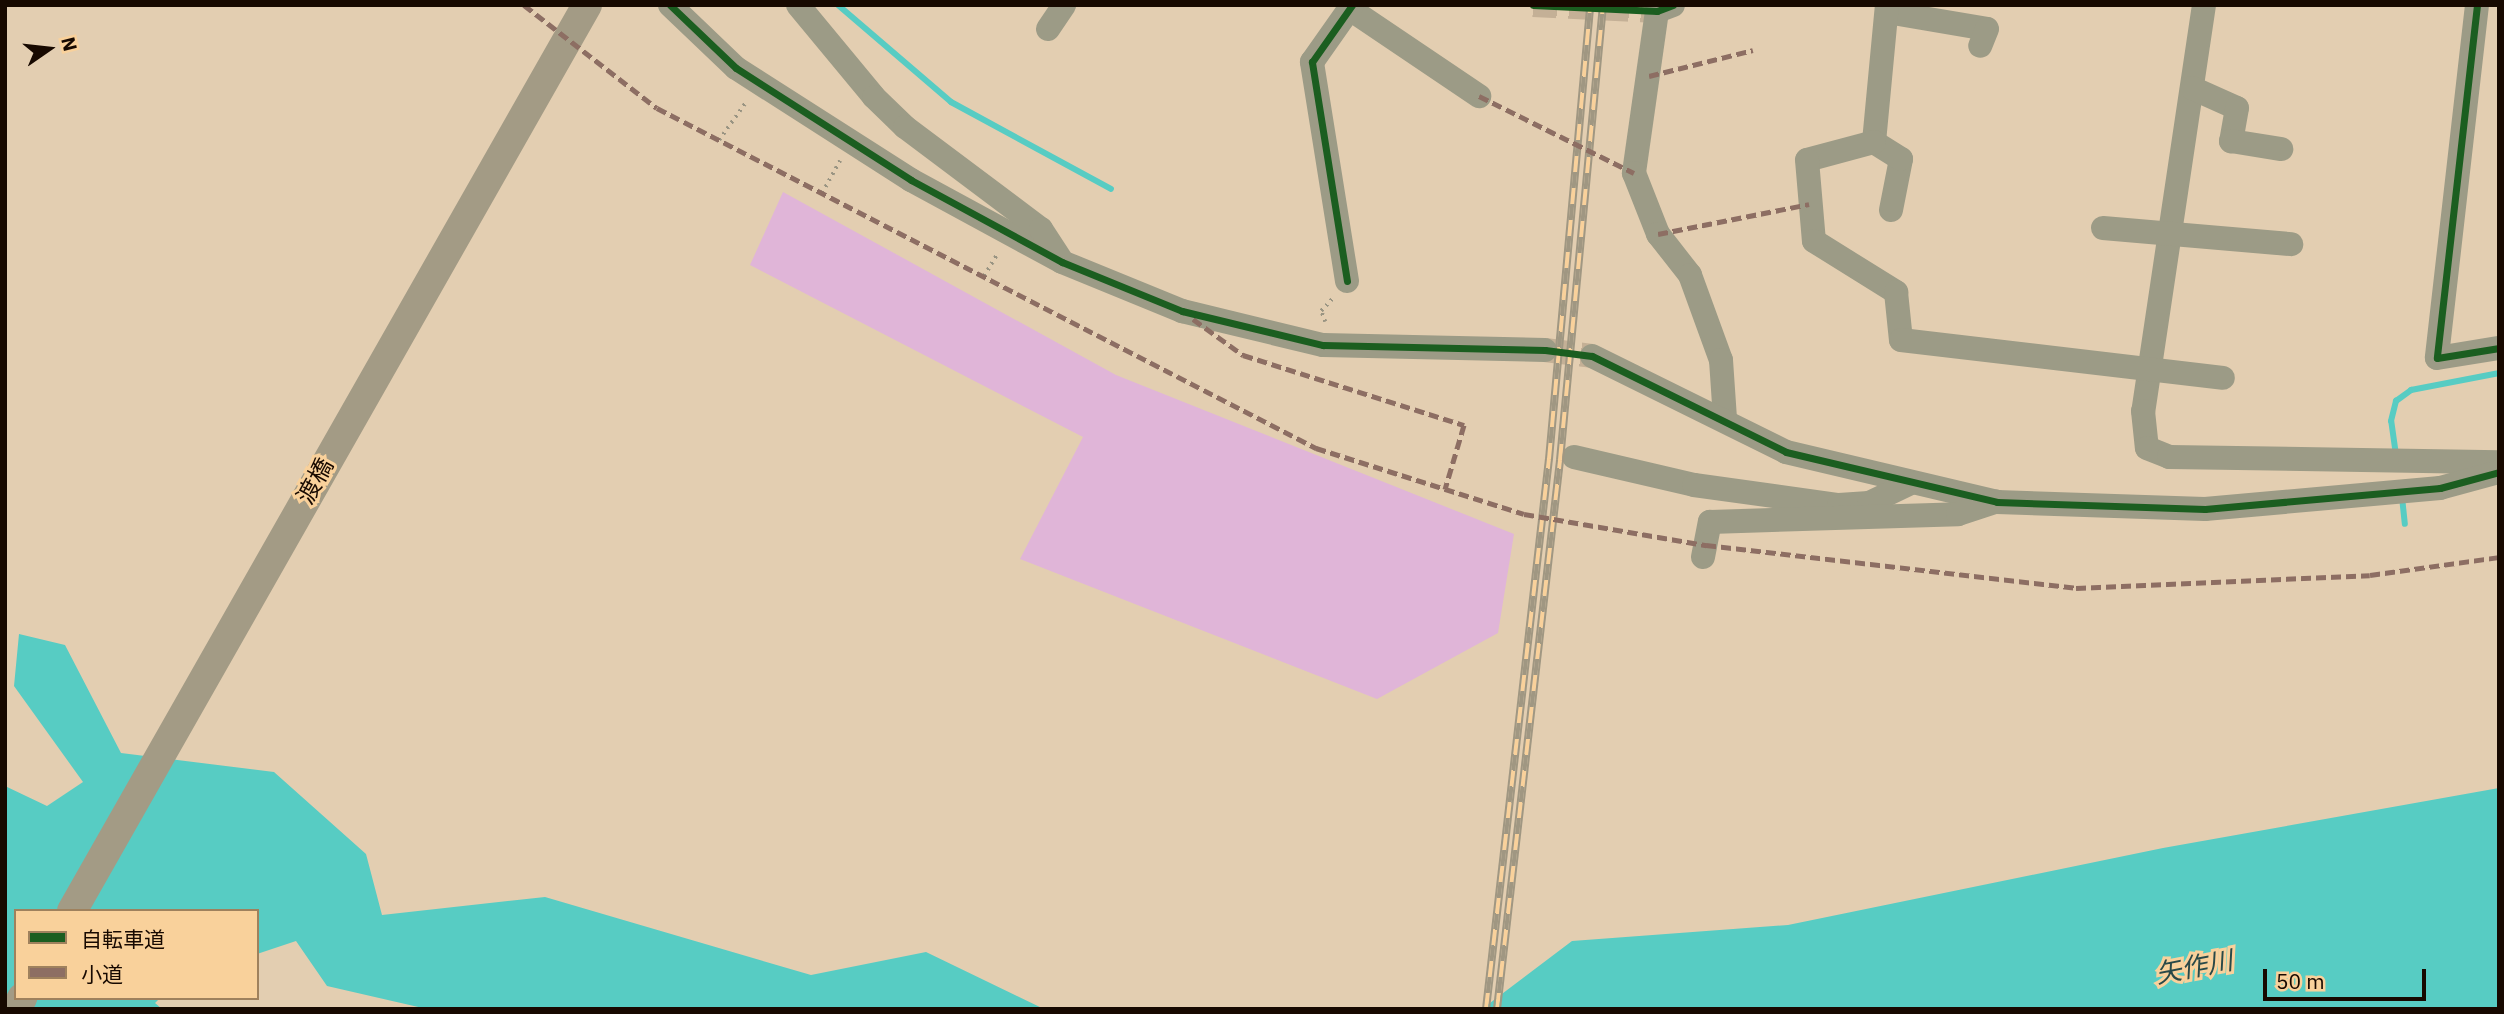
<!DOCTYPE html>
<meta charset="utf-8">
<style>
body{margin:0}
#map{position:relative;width:2504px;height:1014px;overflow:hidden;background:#e3ceb1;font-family:"IBM Plex Sans","Noto Sans JP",sans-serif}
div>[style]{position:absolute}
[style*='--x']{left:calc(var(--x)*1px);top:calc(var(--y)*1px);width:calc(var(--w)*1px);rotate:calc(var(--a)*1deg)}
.green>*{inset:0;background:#e0b5d8}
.water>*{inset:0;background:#57ccc3}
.stream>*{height:6px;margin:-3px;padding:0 3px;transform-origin:3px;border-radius:3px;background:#57ccc3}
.minor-tunnel>*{height:24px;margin-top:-12px;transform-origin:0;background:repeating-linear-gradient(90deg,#c4b096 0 24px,transparent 0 36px)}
.path>*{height:3.5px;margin-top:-1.75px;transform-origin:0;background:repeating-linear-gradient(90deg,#999482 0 2px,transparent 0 7px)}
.minor>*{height:24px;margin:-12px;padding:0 12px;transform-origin:12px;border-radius:12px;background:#9c9b86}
.major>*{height:30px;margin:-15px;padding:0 15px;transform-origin:15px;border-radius:15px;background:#a39b85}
.rail>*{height:8px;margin-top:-4px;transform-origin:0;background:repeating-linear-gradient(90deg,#f9d19b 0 16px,#a09782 0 32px);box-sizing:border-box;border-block:2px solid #a09782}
.quiet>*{height:5px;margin-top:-2.5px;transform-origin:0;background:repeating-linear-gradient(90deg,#8d6e63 0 10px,transparent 0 15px)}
.cycleway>*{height:7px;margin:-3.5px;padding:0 3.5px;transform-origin:3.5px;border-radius:3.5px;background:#1b5e20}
span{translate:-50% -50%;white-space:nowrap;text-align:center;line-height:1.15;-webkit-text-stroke:6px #f9d19b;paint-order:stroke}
.street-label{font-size:24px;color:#170900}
.water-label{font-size:26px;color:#294948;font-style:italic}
.frame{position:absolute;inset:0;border:7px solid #170900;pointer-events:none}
.legend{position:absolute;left:14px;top:909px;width:245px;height:91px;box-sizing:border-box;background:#f9d19b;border:2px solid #9f815d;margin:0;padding:9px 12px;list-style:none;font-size:21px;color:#170900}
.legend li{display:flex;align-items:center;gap:14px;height:35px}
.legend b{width:35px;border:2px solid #9f815d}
.north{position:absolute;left:14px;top:14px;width:70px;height:70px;-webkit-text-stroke:5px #f9d19b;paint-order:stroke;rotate:76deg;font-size:19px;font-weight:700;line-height:28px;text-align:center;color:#170900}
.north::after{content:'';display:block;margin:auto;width:24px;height:32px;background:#170900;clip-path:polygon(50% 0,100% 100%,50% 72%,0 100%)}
.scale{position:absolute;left:2263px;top:969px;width:163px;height:32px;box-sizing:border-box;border:4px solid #170900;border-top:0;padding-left:9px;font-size:21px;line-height:24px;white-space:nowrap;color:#170900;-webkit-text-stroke:5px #f9d19b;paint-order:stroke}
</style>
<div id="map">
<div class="green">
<div style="clip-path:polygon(783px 192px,1116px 375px,1514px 534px,1498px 633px,1377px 699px,1020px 559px,1083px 437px,750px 265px)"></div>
</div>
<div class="water">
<div style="clip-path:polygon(19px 634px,65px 645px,121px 753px,274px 772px,366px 854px,382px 915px,545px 897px,811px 975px,926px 952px,1044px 1009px,427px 1009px,327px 986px,296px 941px,257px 954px,257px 911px,16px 911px,16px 998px,160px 998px,155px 1003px,162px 1009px,5px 1009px,5px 786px,47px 806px,83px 782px,14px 686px)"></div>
<div style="clip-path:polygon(2499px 788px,2499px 1009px,1482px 1009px,1572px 941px,1788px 925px,2163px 848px)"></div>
</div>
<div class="stream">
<div style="--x:838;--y:5;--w:149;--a:40.6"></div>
<div style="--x:951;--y:102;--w:182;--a:28.5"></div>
<div style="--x:2396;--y:455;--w:34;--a:-98"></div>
<div style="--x:2391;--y:421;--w:21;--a:-76"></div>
<div style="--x:2396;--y:401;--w:19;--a:-36"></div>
<div style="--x:2411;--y:390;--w:90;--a:-10.9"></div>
<div style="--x:2402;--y:497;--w:27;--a:84"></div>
</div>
<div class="minor-tunnel">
<div style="--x:1533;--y:5;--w:124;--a:2.8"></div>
<div style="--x:1545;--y:350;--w:47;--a:7.3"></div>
</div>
<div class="path">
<div style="--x:719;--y:140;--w:47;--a:-54.6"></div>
<div style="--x:822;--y:193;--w:37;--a:-61"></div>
<div style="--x:984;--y:276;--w:27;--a:-59"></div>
<div style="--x:1325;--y:322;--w:12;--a:-110"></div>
<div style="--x:1321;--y:311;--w:16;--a:-47"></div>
</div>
<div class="minor">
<div style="--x:670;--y:5;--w:91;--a:43.7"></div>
<div style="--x:736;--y:68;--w:208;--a:32.6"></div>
<div style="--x:911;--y:180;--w:172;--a:28.5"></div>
<div style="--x:1062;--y:262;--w:130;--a:22.2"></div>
<div style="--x:1182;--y:311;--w:145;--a:13.6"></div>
<div style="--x:1323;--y:345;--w:222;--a:1.3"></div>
<div style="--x:798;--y:5;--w:119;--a:50.4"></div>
<div style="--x:874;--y:97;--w:43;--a:44.1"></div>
<div style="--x:905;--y:127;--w:170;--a:36.9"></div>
<div style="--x:1041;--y:229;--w:35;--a:57"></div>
<div style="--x:1673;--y:5;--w:17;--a:159"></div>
<div style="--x:1657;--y:11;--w:164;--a:98.1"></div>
<div style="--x:1634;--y:173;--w:66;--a:68.5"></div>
<div style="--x:1658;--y:234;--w:52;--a:52"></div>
<div style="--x:1690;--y:275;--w:90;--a:70"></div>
<div style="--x:1721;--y:360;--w:58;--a:86.1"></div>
<div style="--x:2204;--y:5;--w:411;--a:98.5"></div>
<div style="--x:2143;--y:411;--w:37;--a:84"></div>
<div style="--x:2147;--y:448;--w:24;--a:22"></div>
<div style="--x:2169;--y:457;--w:330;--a:0.9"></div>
<div style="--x:2477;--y:5;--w:355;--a:96.5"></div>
<div style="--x:2437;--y:358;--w:63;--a:-9.2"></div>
<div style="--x:1350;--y:9;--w:156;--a:34"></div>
<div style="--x:1887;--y:12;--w:101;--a:9.6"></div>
<div style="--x:1987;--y:29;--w:18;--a:112"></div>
<div style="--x:1048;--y:29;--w:29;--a:-56"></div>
<div style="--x:2192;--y:88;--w:49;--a:24"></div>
<div style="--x:2237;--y:108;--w:34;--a:100"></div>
<div style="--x:2231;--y:141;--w:51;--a:9.1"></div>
<div style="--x:1874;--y:142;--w:138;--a:-84.6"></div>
<div style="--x:1891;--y:210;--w:52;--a:-78.9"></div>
<div style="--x:1901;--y:159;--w:32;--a:-148"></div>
<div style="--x:1874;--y:142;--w:69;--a:165"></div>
<div style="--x:1807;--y:160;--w:81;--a:85.1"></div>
<div style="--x:1814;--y:241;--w:97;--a:31.9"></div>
<div style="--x:1896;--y:292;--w:48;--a:84.1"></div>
<div style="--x:1901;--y:340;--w:324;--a:6.7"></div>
<div style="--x:2103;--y:228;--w:189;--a:4.9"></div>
<div style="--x:1347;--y:281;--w:222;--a:-99.1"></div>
<div style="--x:1312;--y:62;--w:70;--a:-54.9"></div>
<div style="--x:1592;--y:356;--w:216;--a:26.3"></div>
<div style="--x:1786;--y:452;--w:217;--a:13.3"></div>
<div style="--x:1997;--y:502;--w:208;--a:1.9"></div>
<div style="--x:2205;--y:509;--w:236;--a:-5.1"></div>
<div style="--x:2440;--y:488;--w:61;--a:-15.2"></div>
<div style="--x:1574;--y:457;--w:123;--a:13.1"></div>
<div style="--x:1694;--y:485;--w:146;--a:7.9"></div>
<div style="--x:1839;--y:505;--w:30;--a:-4"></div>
<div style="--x:1869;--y:503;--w:47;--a:-25.5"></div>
<div style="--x:1703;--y:557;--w:36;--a:-79"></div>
<div style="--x:1710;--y:522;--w:248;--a:-1.8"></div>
<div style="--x:1958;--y:514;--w:40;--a:-18"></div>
</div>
<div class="major">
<div style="--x:72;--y:911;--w:1042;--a:-60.38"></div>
<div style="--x:16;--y:1009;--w:13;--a:-61"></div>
</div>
<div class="rail">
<div style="--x:1486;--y:1009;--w:554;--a:-83.47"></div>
<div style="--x:1549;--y:459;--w:456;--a:-84.8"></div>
<div style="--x:1497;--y:1009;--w:553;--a:-83.45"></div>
<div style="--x:1560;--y:460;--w:457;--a:-84.6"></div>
</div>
<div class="quiet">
<div style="--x:524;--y:5;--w:168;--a:37.8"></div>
<div style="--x:657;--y:108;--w:742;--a:27.29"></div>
<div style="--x:1316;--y:448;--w:218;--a:17.6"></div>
<div style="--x:1524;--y:514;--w:185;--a:9.7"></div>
<div style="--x:1706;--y:545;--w:372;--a:6.6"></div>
<div style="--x:2076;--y:588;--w:294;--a:-2.5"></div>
<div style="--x:2370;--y:575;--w:130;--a:-7.9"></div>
<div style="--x:1649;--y:76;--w:107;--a:-14"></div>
<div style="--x:1479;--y:96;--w:173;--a:26.4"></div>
<div style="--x:1658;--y:234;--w:154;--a:-11.2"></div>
<div style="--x:1193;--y:319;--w:62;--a:35.8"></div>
<div style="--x:1243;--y:355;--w:232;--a:17.6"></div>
<div style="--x:1464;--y:425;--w:67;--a:106.5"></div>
</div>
<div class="cycleway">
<div style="--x:670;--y:5;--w:91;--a:43.7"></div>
<div style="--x:736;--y:68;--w:208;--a:32.6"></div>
<div style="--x:911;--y:180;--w:172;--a:28.5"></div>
<div style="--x:1062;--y:262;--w:130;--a:22.2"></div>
<div style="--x:1182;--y:311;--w:145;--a:13.6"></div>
<div style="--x:1323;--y:345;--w:222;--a:1.3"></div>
<div style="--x:1545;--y:350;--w:47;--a:7.3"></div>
<div style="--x:1592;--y:356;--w:216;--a:26.3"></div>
<div style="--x:1786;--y:452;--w:217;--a:13.3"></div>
<div style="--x:1997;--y:502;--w:208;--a:1.9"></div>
<div style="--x:2205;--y:509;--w:236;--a:-5.1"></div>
<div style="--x:2440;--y:488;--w:61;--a:-15.2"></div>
<div style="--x:1533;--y:5;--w:124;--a:2.8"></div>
<div style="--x:1657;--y:11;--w:17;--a:-21"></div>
<div style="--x:2477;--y:5;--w:355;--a:96.5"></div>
<div style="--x:2437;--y:358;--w:63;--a:-9.2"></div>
<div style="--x:1347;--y:281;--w:222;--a:-99.1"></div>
<div style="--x:1312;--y:62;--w:70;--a:-54.9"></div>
</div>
<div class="street-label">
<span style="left:315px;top:481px;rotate:-61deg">渡橋</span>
</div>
<div class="water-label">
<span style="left:2194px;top:967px;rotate:-11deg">矢作川</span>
</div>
<div class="frame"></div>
<ul class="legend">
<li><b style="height:9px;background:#1b5e20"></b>自転車道</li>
<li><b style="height:9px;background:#8d6e63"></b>小道</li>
</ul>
<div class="north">N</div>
<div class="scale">50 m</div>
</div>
